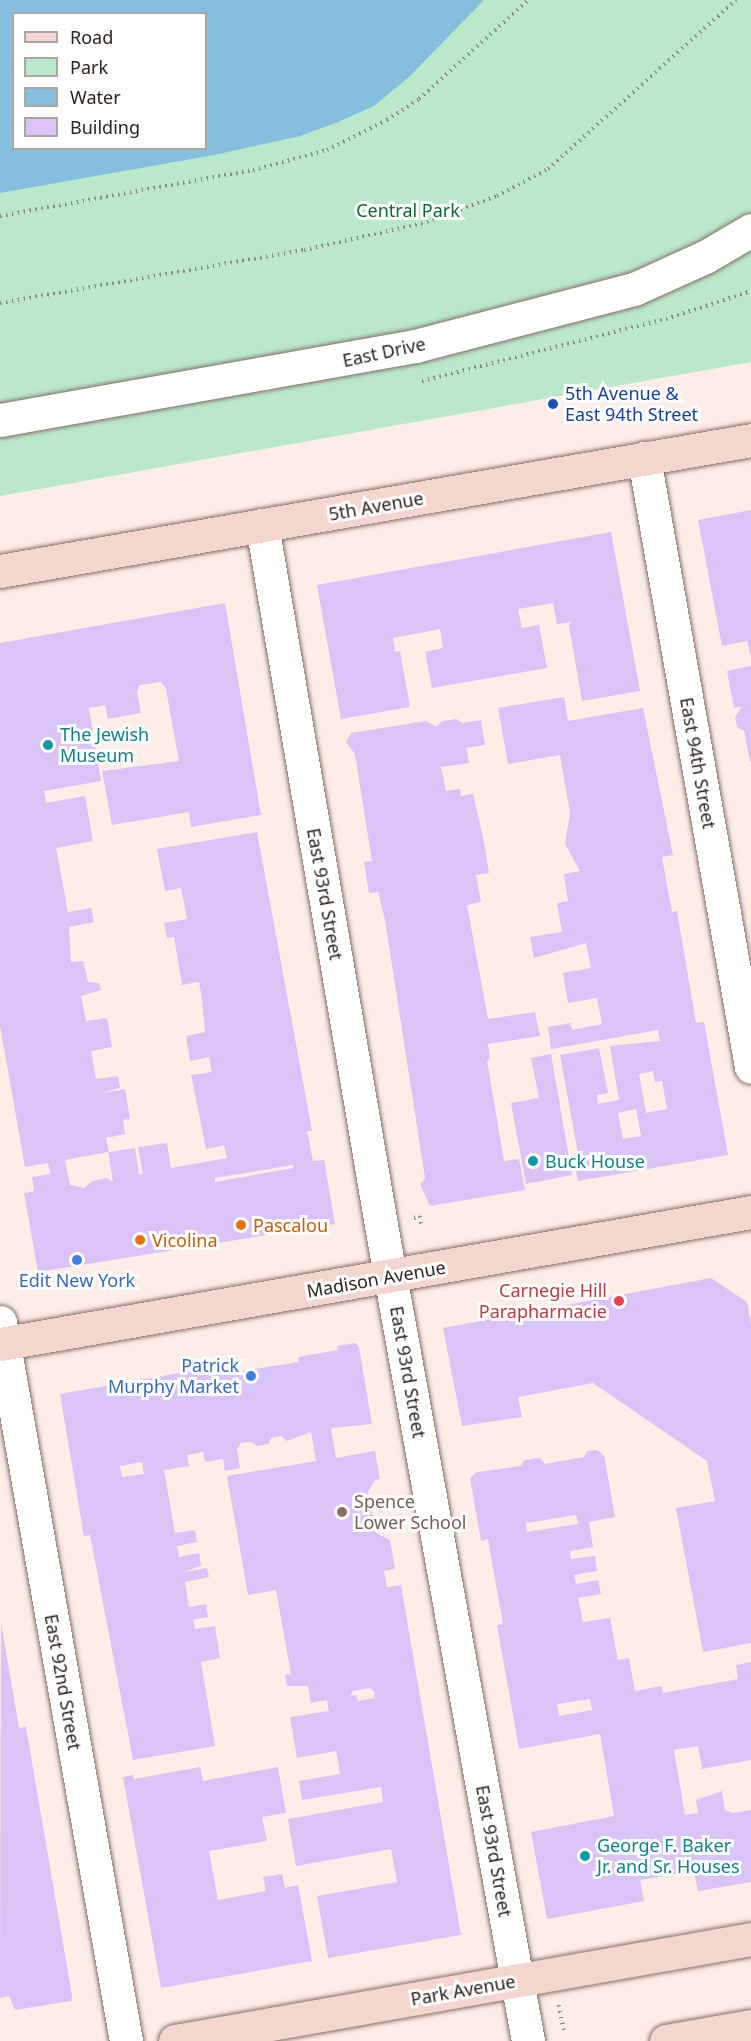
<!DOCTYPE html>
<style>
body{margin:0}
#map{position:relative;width:751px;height:2041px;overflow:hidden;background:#fcede6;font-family:"Noto Sans",sans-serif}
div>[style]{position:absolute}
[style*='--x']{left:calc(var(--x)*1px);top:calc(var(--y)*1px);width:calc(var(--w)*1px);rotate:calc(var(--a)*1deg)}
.green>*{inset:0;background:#b9e9c8}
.water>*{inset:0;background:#86bede}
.building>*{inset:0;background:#d9c3f7}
.path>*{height:4px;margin-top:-2px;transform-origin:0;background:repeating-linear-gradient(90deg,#948882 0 1.5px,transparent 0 6px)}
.roads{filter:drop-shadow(0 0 2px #856f65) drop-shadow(0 0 2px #856f65)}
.minor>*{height:33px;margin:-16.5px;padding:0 16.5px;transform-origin:16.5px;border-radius:16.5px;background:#fff}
.major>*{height:33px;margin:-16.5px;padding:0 16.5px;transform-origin:16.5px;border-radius:16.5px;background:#f5d6cf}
.dots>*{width:16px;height:16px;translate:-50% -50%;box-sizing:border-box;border:3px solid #fdfdfd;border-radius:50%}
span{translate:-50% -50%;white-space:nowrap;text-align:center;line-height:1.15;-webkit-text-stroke:6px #fdfdfd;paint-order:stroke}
.park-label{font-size:18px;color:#11653a}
.street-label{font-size:18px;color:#2d231f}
.transit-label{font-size:18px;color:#164399}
.left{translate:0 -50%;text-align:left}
.culture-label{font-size:18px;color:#0d838f}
.food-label{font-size:18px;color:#c56008}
.shop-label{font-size:18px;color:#366cbe}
.right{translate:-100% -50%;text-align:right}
.health-label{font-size:18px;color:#be3a42}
.education-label{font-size:18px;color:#785e54}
.legend{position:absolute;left:12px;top:12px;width:195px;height:138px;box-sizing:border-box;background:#fdfdfd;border:2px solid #aaa6a4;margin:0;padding:8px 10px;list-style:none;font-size:18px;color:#2d231f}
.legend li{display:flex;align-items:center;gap:12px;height:30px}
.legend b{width:30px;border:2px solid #aaa6a4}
</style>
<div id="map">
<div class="green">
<div style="clip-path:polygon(evenodd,0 0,751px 0,751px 362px,0 496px,0 0,14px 14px,206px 14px,206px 148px,14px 148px,14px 14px)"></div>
</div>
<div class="water">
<div style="clip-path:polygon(evenodd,0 0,484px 0,410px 76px,374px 106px,338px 122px,300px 136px,214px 155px,0 193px,0 0,14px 14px,206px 14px,206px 148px,14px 148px,14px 14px)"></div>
</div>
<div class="building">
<div style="clip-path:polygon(751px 510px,751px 654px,750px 654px,747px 641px,722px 646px,698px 520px)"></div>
<div style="clip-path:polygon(611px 532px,640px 691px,582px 701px,569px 625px,571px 622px,557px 624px,553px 603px,518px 609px,522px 628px,539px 625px,547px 668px,432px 688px,425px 652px,443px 648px,440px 629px,393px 638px,395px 652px,400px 651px,410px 707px,341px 719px,317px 585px)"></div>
<div style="clip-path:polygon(evenodd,225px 603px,261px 815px,191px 827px,189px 812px,112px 825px,102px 771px,179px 761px,166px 689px,161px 682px,140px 685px,137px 692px,141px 713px,108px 719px,105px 705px,89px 708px,101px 781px,44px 791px,46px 803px,85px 796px,93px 841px,56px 848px,68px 912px,91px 908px,94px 922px,69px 927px,71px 962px,83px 961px,88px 982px,99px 983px,101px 990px,81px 996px,86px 1021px,107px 1018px,112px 1047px,91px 1051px,96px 1079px,118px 1076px,120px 1088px,98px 1094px,125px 1089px,130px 1119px,123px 1120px,125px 1134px,106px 1138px,109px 1152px,135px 1148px,139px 1175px,143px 1174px,138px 1147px,167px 1143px,171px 1168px,227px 1158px,224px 1145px,206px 1149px,191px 1075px,212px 1072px,209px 1057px,190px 1061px,186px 1036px,205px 1032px,202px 999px,199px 982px,182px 985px,174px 937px,167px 938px,164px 923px,187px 919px,181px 888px,165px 891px,157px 849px,257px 832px,312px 1131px,307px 1131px,313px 1161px,324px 1160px,335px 1224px,38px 1272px,24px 1193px,34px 1191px,32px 1177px,50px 1174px,48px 1163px,25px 1167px,0 1026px,0 643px,225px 603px,108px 1152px,113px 1182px,106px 1178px,93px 1181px,84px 1188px,70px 1185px,65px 1160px,108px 1152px,225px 603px,293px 1165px,293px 1168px,215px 1182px,215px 1178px,293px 1165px)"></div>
<div style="clip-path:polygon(751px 666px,751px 762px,750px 762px,744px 731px,737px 727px,735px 717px,742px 706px,734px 708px,727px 671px)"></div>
<div style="clip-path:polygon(evenodd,564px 697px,568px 721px,643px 708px,673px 855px,662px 857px,672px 912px,677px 911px,696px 1023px,704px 1022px,728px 1155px,578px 1181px,576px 1171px,581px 1170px,560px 1055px,599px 1048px,608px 1093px,597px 1095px,598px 1104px,619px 1100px,610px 1046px,660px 1041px,658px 1030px,551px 1049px,548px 1027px,570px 1023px,572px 1030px,602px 1024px,597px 998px,568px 1003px,563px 973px,591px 968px,586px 943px,534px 958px,530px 937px,562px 932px,557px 903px,568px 901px,564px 874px,580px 871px,565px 844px,570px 813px,560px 755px,508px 764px,498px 708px,564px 697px,653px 1071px,655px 1082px,662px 1081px,667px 1109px,646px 1113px,639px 1074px,653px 1071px,564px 697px,636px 1109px,641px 1136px,623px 1139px,618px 1113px,636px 1109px)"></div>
<div style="clip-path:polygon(456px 719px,463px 723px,481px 720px,485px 745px,466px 748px,469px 763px,441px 767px,446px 791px,460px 789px,461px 796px,473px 794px,484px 842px,489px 873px,476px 875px,481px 902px,467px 905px,488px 1019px,535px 1012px,540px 1036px,488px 1044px,490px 1059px,487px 1060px,504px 1161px,519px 1159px,525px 1190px,430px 1206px,420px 1184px,425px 1178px,385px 920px,378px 892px,369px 893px,364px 862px,372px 861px,355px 754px,346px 742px,351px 733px,426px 721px,436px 727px,442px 721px)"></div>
<div style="clip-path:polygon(551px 1054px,572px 1175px,526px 1184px,511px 1103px,539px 1098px,531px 1058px)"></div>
<div style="clip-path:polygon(711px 1278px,747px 1302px,751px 1323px,751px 1643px,703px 1652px,676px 1508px,715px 1501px,707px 1461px,593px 1383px,518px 1397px,522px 1417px,462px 1426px,443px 1328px)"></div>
<div style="clip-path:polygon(evenodd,355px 1343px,359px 1347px,372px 1424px,331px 1428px,336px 1458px,375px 1451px,380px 1479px,375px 1480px,368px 1492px,376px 1533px,390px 1540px,395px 1569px,384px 1571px,387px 1587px,401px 1585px,461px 1935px,328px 1958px,317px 1896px,397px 1882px,391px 1849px,296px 1866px,288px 1819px,383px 1802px,381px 1787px,302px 1800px,299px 1781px,340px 1774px,338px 1761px,336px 1751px,297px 1758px,290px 1717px,329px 1711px,327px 1700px,311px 1703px,308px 1686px,287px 1686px,285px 1675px,291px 1674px,276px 1590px,248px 1595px,227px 1476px,316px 1461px,311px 1432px,287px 1441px,281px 1436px,271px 1438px,269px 1444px,257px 1446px,251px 1442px,241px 1443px,237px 1449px,240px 1468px,225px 1471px,223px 1459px,205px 1462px,203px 1452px,187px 1455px,189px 1466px,164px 1470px,175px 1533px,195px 1530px,197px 1542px,177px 1546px,179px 1557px,199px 1553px,201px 1566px,183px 1572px,207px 1568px,209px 1577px,185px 1582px,189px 1607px,206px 1604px,208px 1617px,193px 1620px,195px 1629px,215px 1626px,220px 1658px,201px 1662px,215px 1746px,133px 1760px,90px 1535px,84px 1536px,60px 1394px,208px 1368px,209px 1376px,299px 1362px,298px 1357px,338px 1350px,337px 1346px,355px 1343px,142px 1462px,144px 1474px,122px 1477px,120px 1466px,142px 1462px,355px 1343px,370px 1688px,375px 1692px,374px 1698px,358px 1701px,356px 1695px,350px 1696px,353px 1691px,370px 1688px)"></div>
<div style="clip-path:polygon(evenodd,597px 1450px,604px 1455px,615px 1517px,589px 1522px,593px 1547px,570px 1551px,571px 1559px,595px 1556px,597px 1571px,574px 1575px,576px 1584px,598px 1580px,601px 1594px,578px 1598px,583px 1622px,610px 1618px,618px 1660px,629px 1658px,635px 1691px,662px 1686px,663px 1693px,738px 1679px,736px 1665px,751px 1662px,751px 1760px,702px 1769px,698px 1746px,674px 1750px,685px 1815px,698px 1813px,696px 1800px,722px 1791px,725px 1810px,733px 1813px,751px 1810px,751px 1882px,698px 1891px,694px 1871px,640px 1880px,644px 1901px,547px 1919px,531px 1832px,614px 1816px,600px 1734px,519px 1749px,497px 1625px,503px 1624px,488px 1539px,481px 1541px,470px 1478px,477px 1472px,521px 1466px,524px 1460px,540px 1458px,545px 1464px,584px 1457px,587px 1451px,597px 1450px,576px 1515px,578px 1524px,527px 1532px,526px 1523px,576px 1515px,597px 1450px,590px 1699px,592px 1710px,559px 1716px,557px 1704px,590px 1699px)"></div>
<div style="clip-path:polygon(1px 1622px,19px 1728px,26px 1727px,72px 1996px,71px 2001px,15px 2010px,9px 1996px,0 1998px)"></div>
<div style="clip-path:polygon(200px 1767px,203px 1781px,278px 1767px,286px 1813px,262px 1817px,267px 1841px,209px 1851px,218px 1900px,266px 1891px,263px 1877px,282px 1874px,285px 1888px,298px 1885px,312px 1961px,161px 1988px,123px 1777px,133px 1775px,134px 1779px)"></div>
</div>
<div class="path">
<div style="--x:0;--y:216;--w:257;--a:-10.3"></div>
<div style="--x:253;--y:170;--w:77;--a:-15.1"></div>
<div style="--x:327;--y:150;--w:67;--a:-26.6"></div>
<div style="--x:387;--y:120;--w:38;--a:-33"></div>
<div style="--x:419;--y:99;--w:147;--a:-42.2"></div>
<div style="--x:0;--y:303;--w:309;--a:-9.9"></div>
<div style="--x:304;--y:250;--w:126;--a:-12.8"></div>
<div style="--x:427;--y:222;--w:75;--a:-20.4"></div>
<div style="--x:497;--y:196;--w:58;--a:-27.9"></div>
<div style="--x:548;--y:169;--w:253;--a:-42"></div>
<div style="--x:422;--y:381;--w:252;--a:-14.3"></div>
<div style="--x:666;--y:319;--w:89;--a:-18.2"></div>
<div style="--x:414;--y:1218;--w:6;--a:-18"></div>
<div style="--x:420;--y:1216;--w:11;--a:80"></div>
<div style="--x:559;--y:2005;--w:29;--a:80"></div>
</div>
<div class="roads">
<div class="minor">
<div style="--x:0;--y:420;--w:422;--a:-10.1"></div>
<div style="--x:415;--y:346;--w:226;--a:-14.6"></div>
<div style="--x:634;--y:289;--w:78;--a:-24.3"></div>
<div style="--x:705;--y:257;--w:53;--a:-30.4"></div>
<div style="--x:644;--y:458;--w:618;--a:80.03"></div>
<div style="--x:262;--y:525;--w:710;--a:80.35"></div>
<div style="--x:381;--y:1225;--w:829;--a:79.79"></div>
<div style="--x:0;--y:1322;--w:730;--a:80.06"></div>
</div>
<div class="major">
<div style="--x:0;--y:571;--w:762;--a:-9.89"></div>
<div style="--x:0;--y:1344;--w:763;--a:-9.97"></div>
<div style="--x:175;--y:2041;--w:585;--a:-10.04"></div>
<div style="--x:666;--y:2041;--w:86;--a:-10"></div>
</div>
</div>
<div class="dots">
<div style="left:553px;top:404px;background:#1a4fb4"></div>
<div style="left:48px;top:745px;background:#0f9aa8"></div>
<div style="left:533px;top:1161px;background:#0f9aa8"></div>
<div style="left:241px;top:1225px;background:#e8710a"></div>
<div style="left:140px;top:1240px;background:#e8710a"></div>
<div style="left:77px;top:1260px;background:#3f7fe0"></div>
<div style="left:619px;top:1301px;background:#e0444e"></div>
<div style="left:251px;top:1376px;background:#3f7fe0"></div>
<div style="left:342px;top:1512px;background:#8d6e63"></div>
<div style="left:585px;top:1856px;background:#0f9aa8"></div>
</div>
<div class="park-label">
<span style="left:408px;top:210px">Central Park</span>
</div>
<div class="street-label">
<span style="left:384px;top:352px;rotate:-12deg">East Drive</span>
<span style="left:376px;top:506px;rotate:-10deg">5th Avenue</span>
<span style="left:698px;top:763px;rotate:80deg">East 94th Street</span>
<span style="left:325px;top:894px;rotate:80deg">East 93rd Street</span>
<span style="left:376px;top:1279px;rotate:-10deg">Madison Avenue</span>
<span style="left:408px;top:1372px;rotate:80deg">East 93rd Street</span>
<span style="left:63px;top:1682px;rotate:80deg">East 92nd Street</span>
<span style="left:494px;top:1851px;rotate:80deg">East 93rd Street</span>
<span style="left:463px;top:1990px;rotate:-10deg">Park Avenue</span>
</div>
<div class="transit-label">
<span class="left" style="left:565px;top:404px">5th Avenue &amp;<br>East 94th Street</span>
</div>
<div class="culture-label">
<span class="left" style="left:60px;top:745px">The Jewish<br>Museum</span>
<span class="left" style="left:545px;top:1161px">Buck House</span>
<span class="left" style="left:597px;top:1856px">George F. Baker<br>Jr. and Sr. Houses</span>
</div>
<div class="food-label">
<span class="left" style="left:253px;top:1225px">Pascalou</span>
<span class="left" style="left:152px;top:1240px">Vicolina</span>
</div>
<div class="shop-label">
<span style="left:77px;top:1280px">Edit New York</span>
<span class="right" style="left:239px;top:1376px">Patrick<br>Murphy Market</span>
</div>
<div class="health-label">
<span class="right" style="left:607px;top:1301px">Carnegie Hill<br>Parapharmacie</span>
</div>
<div class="education-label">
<span class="left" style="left:354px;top:1512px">Spence<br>Lower School</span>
</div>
<ul class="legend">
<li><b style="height:8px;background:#f5d6cf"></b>Road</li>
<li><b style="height:16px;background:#b9e9c8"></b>Park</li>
<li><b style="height:16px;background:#86bede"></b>Water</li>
<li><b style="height:16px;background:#d9c3f7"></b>Building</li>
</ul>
</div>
